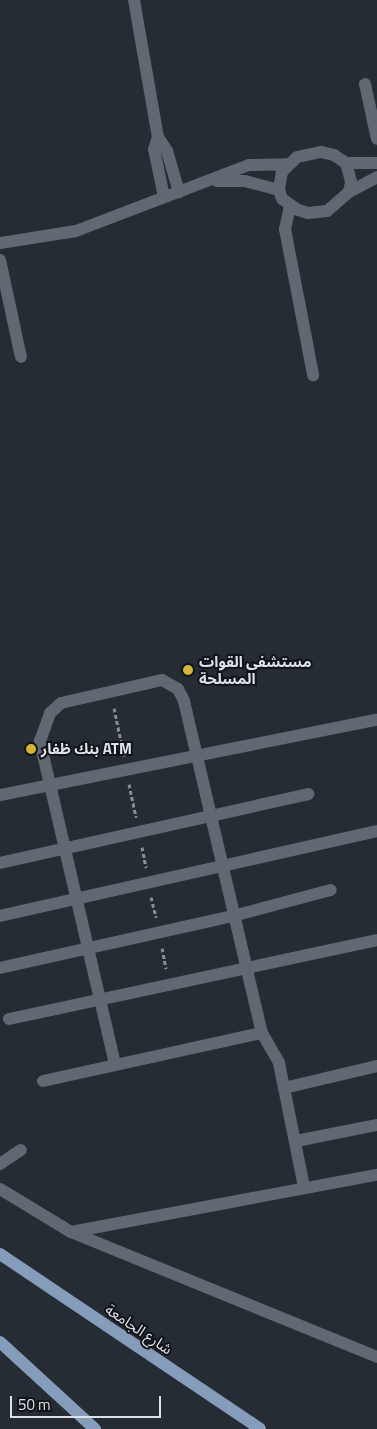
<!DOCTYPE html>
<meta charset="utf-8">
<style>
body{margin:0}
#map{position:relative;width:377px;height:1429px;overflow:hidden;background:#252c34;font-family:"Titillium Web","Noto Sans Arabic",sans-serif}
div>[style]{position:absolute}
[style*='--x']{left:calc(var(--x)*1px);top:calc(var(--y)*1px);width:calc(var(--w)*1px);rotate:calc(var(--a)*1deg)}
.path>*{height:3px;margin-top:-1.5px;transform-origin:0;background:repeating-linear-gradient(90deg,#878d94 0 4px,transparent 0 6.5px)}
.minor>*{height:12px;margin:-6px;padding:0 6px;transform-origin:6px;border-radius:6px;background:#606872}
.major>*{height:12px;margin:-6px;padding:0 6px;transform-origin:6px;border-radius:6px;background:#859dbb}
.dots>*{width:14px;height:14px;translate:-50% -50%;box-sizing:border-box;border:2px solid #111418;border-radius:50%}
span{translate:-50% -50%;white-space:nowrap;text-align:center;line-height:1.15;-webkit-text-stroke:4px #111418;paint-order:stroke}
.poi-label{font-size:15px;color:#dde2e8;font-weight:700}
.left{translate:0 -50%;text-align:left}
.street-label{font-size:15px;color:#dde2e8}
.scale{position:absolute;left:10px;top:1396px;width:151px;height:22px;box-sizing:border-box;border:2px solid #dde2e8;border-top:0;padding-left:6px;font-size:15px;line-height:18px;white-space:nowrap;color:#dde2e8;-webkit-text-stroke:4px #111418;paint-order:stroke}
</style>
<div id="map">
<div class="path">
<div style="--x:114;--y:708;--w:49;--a:78.2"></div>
<div style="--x:129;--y:784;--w:34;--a:78"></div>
<div style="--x:142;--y:847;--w:21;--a:79"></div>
<div style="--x:151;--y:897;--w:21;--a:76"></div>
<div style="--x:162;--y:948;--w:21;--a:79"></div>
</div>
<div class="minor">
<div style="--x:134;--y:0;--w:139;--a:80.1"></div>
<div style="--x:158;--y:137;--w:17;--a:57"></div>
<div style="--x:167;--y:151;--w:43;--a:73.7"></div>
<div style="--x:365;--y:84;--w:56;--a:77.7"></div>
<div style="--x:158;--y:137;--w:13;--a:108"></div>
<div style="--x:154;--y:149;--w:49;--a:78.2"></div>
<div style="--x:321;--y:152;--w:13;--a:13"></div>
<div style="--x:334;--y:155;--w:14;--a:34"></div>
<div style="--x:346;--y:163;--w:20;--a:75"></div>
<div style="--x:351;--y:182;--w:10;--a:101"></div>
<div style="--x:349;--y:192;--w:29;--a:139"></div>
<div style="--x:327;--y:211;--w:19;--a:174"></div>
<div style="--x:308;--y:213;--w:10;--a:-163"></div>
<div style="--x:298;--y:210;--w:19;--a:-145"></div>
<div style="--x:282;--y:199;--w:9;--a:-108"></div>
<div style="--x:279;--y:190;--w:18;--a:-81"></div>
<div style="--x:282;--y:172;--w:21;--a:-45"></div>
<div style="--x:297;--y:157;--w:25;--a:-12"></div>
<div style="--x:346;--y:163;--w:31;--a:0"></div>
<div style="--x:217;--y:181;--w:28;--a:0"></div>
<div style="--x:245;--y:181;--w:35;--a:15"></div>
<div style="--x:349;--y:192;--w:32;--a:-28"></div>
<div style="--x:290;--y:206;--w:24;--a:102"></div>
<div style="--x:285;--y:229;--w:149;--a:79.1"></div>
<div style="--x:0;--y:243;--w:77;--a:-9"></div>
<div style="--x:76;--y:231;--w:185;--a:-20.9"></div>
<div style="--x:249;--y:165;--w:39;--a:-1"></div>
<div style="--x:0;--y:260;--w:99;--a:77.8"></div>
<div style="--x:0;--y:795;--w:384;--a:-11.3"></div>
<div style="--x:0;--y:863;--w:316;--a:-12.6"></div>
<div style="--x:0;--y:916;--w:386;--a:-12.7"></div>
<div style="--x:0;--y:968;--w:239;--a:-12.6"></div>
<div style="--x:233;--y:916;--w:101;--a:-14.9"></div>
<div style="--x:9;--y:1019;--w:376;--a:-12.1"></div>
<div style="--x:115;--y:1064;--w:332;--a:-103.1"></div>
<div style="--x:40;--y:741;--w:30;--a:-70"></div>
<div style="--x:50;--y:713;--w:15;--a:-42"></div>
<div style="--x:61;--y:703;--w:104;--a:-12.8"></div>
<div style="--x:162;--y:680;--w:18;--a:29"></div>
<div style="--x:178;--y:689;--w:13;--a:63"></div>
<div style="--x:184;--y:701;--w:341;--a:76.8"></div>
<div style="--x:262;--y:1033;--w:34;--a:60"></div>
<div style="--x:279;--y:1063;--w:126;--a:78.6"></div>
<div style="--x:43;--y:1081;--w:224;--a:-12.4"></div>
<div style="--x:284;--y:1088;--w:96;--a:-13.3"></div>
<div style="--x:296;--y:1141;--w:83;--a:-11.2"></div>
<div style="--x:0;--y:1164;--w:25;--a:-34"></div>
<div style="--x:0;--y:1189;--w:83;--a:31.2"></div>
<div style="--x:71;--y:1232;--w:331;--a:22.2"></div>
<div style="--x:71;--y:1232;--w:311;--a:-10.6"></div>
</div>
<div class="major">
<div style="--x:0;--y:1254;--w:313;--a:33.9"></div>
<div style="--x:0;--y:1342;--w:129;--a:42.5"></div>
</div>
<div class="dots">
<div style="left:188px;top:670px;background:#d4b635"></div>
<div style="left:31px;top:749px;background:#d4b635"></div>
</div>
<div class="poi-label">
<span class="left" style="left:199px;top:670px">مستشفى القوات<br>المسلحة</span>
<span class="left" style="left:41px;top:749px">بنك ظفار ATM</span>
</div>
<div class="street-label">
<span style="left:139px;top:1329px;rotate:34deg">شارع الجامعة</span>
</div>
<div class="scale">50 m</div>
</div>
